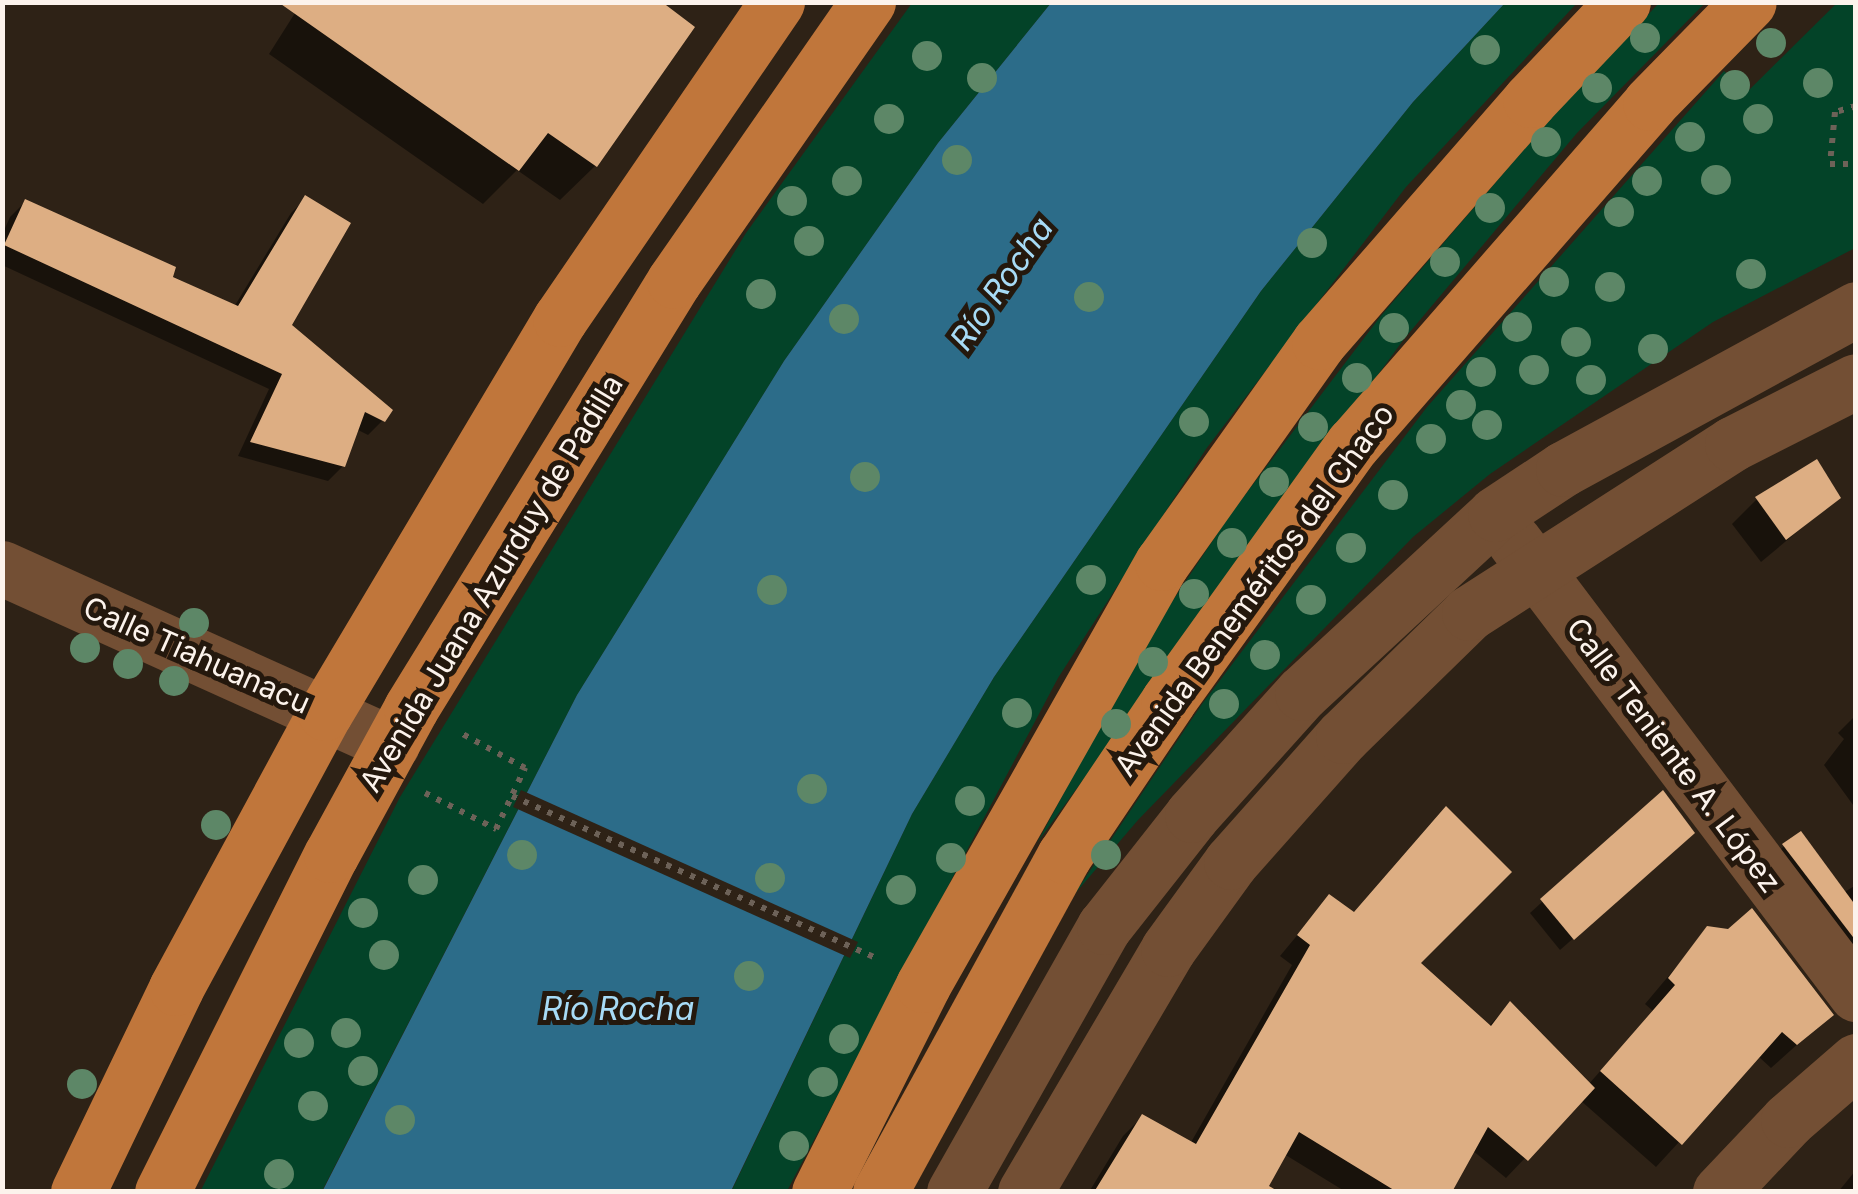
<!DOCTYPE html>
<meta charset="utf-8">
<style>
body{margin:0}
#map{position:relative;width:1858px;height:1194px;overflow:hidden;background:#2e2216;font-family:Inter,sans-serif}
div>[style]{position:absolute}
[style*='--x']{left:calc(var(--x)*1px);top:calc(var(--y)*1px);width:calc(var(--w)*1px);rotate:calc(var(--a)*1deg)}
.green>*{inset:0;background:#034328}
.water>*{inset:0;background:#2c6c89}
.pier>*{inset:0;background:#2e2216}
.shadow>*{inset:0;background:#0007}
.building>*{inset:0;background:#ddae83}
.path>*{height:6px;margin-top:-3px;transform-origin:0;background:repeating-linear-gradient(90deg,#6d6258 0 5px,transparent 0 13px)}
.minor>*{height:55px;margin:-27.5px;padding:0 27.5px;transform-origin:27.5px;border-radius:27.5px;background:#734f34}
.major>*{height:55px;margin:-27.5px;padding:0 27.5px;transform-origin:27.5px;border-radius:27.5px;background:#c0763b}
.trees>*{width:30px;height:30px;margin:-15px;border-radius:50%;background:#5d8767}
span{translate:-50% -50%;white-space:nowrap;text-align:center;line-height:1.15;-webkit-text-stroke:10px #24180d;paint-order:stroke}
.street-label{font-size:30px;color:#fcf3ec}
.water-label{font-size:32px;color:#a7dbf6;font-style:italic}
.frame{position:absolute;inset:0;border:5px solid #fcf3ec;pointer-events:none}
</style>
<div id="map">
<div class="green">
<div style="clip-path:polygon(912px 3px,1051px 3px,938px 143px,784px 361px,577px 695px,322px 1191px,200px 1192px,400px 797px,746px 233px)"></div>
<div style="clip-path:polygon(1505px 3px,1577px 3px,1406px 187px,1206px 449px,1058px 678px,787px 1191px,731px 1192px,912px 814px,994px 677px,1261px 291px,1413px 102px)"></div>
<div style="clip-path:polygon(1659px 3px,1705px 3px,1577px 133px,1404px 339px,1037px 843px,1144px 644px,1229px 516px,1380px 317px,1551px 118px)"></div>
<div style="clip-path:polygon(1837px 3px,1855px 3px,1855px 248px,1713px 322px,1490px 474px,1413px 537px,1138px 820px,1073px 896px,1202px 704px,1427px 407px,1724px 71px,1747px 92px)"></div>
</div>
<div class="water">
<div style="clip-path:polygon(1051px 3px,1505px 3px,1413px 102px,1261px 291px,994px 677px,912px 814px,731px 1191px,322px 1192px,577px 695px,784px 361px,938px 143px)"></div>
</div>
<div class="pier">
<div style="clip-path:polygon(521px 790px,858px 942px,850px 958px,513px 807px)"></div>
</div>
<div class="shadow">
<div style="clip-path:polygon(302px 2px,691px 27px,595px 166px,560px 200px,517px 170px,483px 204px,269px 54px)"></div>
<div style="clip-path:polygon(306px 198px,288px 325px,383px 420px,368px 435px,356px 429px,343px 466px,328px 481px,238px 456px,269px 389px,2px 265px,2px 235px,10px 217px,25px 202px,234px 307px,291px 213px)"></div>
<div style="clip-path:polygon(1838px 498px,1761px 562px,1732px 524px,1757px 499px)"></div>
<div style="clip-path:polygon(1856px 715px,1856px 809px,1824px 765px,1844px 739px,1838px 733px)"></div>
<div style="clip-path:polygon(1662px 793px,1680px 845px,1560px 950px,1530px 913px)"></div>
<div style="clip-path:polygon(1784px 846px,1843px 893px,1856px 885px,1856px 973px,1772px 858px)"></div>
<div style="clip-path:polygon(1329px 897px,1418px 963px,1488px 1027px,1510px 1004px,1588px 1085px,1653px 1011px,1645px 1004px,1708px 929px,1830px 1015px,1771px 1068px,1758px 1056px,1656px 1167px,1580px 1100px,1506px 1178px,1472px 1150px,1449px 1192px,1346px 1192px,1284px 1154px,1263px 1192px,1089px 1192px,1123px 1136px,1142px 1117px,1190px 1144px,1292px 965px,1280px 956px)"></div>
<div style="clip-path:polygon(1856px 1170px,1856px 1192px,1838px 1192px)"></div>
</div>
<div class="building">
<div style="clip-path:polygon(278px 2px,662px 2px,695px 27px,597px 167px,548px 133px,519px 171px)"></div>
<div style="clip-path:polygon(305px 195px,351px 223px,292px 325px,393px 410px,385px 422px,365px 412px,345px 467px,250px 442px,282px 374px,4px 245px,25px 199px,176px 267px,173px 277px,238px 306px)"></div>
<div style="clip-path:polygon(1817px 459px,1841px 498px,1786px 540px,1755px 497px)"></div>
<div style="clip-path:polygon(1663px 790px,1695px 833px,1574px 940px,1540px 899px)"></div>
<div style="clip-path:polygon(1446px 806px,1512px 872px,1421px 963px,1491px 1026px,1510px 1001px,1595px 1088px,1528px 1161px,1488px 1127px,1452px 1192px,1397px 1192px,1299px 1132px,1269px 1186px,1279px 1192px,1094px 1192px,1142px 1114px,1196px 1144px,1310px 945px,1297px 935px,1329px 894px,1354px 912px)"></div>
<div style="clip-path:polygon(1801px 831px,1856px 906px,1856px 941px,1782px 844px)"></div>
<div style="clip-path:polygon(1752px 908px,1834px 1015px,1797px 1045px,1782px 1032px,1682px 1145px,1600px 1071px,1675px 985px,1668px 978px,1707px 926px,1728px 929px)"></div>
</div>
<div class="path">
<div style="--x:1856;--y:106;--w:22;--a:164"></div>
<div style="--x:1835;--y:112;--w:52;--a:95.5"></div>
<div style="--x:1830;--y:164;--w:26;--a:0"></div>
<div style="--x:425;--y:793;--w:80;--a:26.9"></div>
<div style="--x:496;--y:829;--w:68;--a:-64.6"></div>
<div style="--x:525;--y:768;--w:75;--a:-151.4"></div>
<div style="--x:512;--y:796;--w:396;--a:24"></div>
</div>
<div class="minor">
<div style="--x:1514;--y:541;--w:568;--a:52.95"></div>
<div style="--x:2;--y:568;--w:428;--a:24.3"></div>
<div style="--x:954;--y:1192;--w:305;--a:-60.5"></div>
<div style="--x:1104;--y:927;--w:142;--a:-51.8"></div>
<div style="--x:1192;--y:815;--w:164;--a:-48"></div>
<div style="--x:1302;--y:693;--w:263;--a:-42.8"></div>
<div style="--x:1495;--y:514;--w:82;--a:-33.5"></div>
<div style="--x:1563;--y:469;--w:334;--a:-28.6"></div>
<div style="--x:1025;--y:1192;--w:282;--a:-59.5"></div>
<div style="--x:1168;--y:949;--w:107;--a:-54.1"></div>
<div style="--x:1231;--y:862;--w:169;--a:-48.4"></div>
<div style="--x:1343;--y:736;--w:176;--a:-44.3"></div>
<div style="--x:1469;--y:613;--w:313;--a:-32.7"></div>
<div style="--x:1732;--y:444;--w:139;--a:-26.9"></div>
<div style="--x:1720;--y:1192;--w:99;--a:-46.6"></div>
<div style="--x:1788;--y:1120;--w:90;--a:-40.9"></div>
</div>
<div class="major">
<div style="--x:78;--y:1192;--w:226;--a:-64.3"></div>
<div style="--x:176;--y:988;--w:313;--a:-61.6"></div>
<div style="--x:325;--y:713;--w:459;--a:-59.2"></div>
<div style="--x:560;--y:319;--w:384;--a:-55.6"></div>
<div style="--x:162;--y:1192;--w:377;--a:-63.4"></div>
<div style="--x:331;--y:855;--w:167;--a:-61.4"></div>
<div style="--x:411;--y:708;--w:501;--a:-58.37"></div>
<div style="--x:674;--y:281;--w:340;--a:-55.2"></div>
<div style="--x:819;--y:1192;--w:232;--a:-63.3"></div>
<div style="--x:923;--y:985;--w:485;--a:-60.5"></div>
<div style="--x:1162;--y:563;--w:271;--a:-54.6"></div>
<div style="--x:1319;--y:342;--w:321;--a:-48.9"></div>
<div style="--x:1530;--y:100;--w:135;--a:-46.5"></div>
<div style="--x:880;--y:1192;--w:383;--a:-61.3"></div>
<div style="--x:1064;--y:856;--w:187;--a:-56.1"></div>
<div style="--x:1168;--y:701;--w:317;--a:-54.3"></div>
<div style="--x:1353;--y:444;--w:452;--a:-48.9"></div>
<div style="--x:1650;--y:103;--w:141;--a:-45.6"></div>
</div>
<div class="trees">
<div style="left:1645px;top:38px"></div>
<div style="left:1771px;top:43px"></div>
<div style="left:1485px;top:50px"></div>
<div style="left:927px;top:56px"></div>
<div style="left:982px;top:78px"></div>
<div style="left:1818px;top:83px"></div>
<div style="left:1735px;top:85px"></div>
<div style="left:1597px;top:88px"></div>
<div style="left:889px;top:119px"></div>
<div style="left:1758px;top:119px"></div>
<div style="left:1690px;top:137px"></div>
<div style="left:1546px;top:142px"></div>
<div style="left:957px;top:160px"></div>
<div style="left:1716px;top:180px"></div>
<div style="left:847px;top:181px"></div>
<div style="left:1647px;top:181px"></div>
<div style="left:792px;top:201px"></div>
<div style="left:1490px;top:208px"></div>
<div style="left:1619px;top:212px"></div>
<div style="left:809px;top:241px"></div>
<div style="left:1312px;top:243px"></div>
<div style="left:1445px;top:262px"></div>
<div style="left:1751px;top:274px"></div>
<div style="left:1554px;top:282px"></div>
<div style="left:1610px;top:287px"></div>
<div style="left:761px;top:294px"></div>
<div style="left:1089px;top:297px"></div>
<div style="left:844px;top:319px"></div>
<div style="left:1517px;top:327px"></div>
<div style="left:1394px;top:328px"></div>
<div style="left:1576px;top:342px"></div>
<div style="left:1653px;top:349px"></div>
<div style="left:1534px;top:370px"></div>
<div style="left:1481px;top:372px"></div>
<div style="left:1357px;top:378px"></div>
<div style="left:1591px;top:380px"></div>
<div style="left:1461px;top:405px"></div>
<div style="left:1194px;top:422px"></div>
<div style="left:1487px;top:425px"></div>
<div style="left:1313px;top:427px"></div>
<div style="left:1431px;top:439px"></div>
<div style="left:865px;top:477px"></div>
<div style="left:1274px;top:482px"></div>
<div style="left:1393px;top:495px"></div>
<div style="left:1232px;top:543px"></div>
<div style="left:1351px;top:548px"></div>
<div style="left:1091px;top:580px"></div>
<div style="left:772px;top:590px"></div>
<div style="left:1194px;top:594px"></div>
<div style="left:1311px;top:600px"></div>
<div style="left:194px;top:623px"></div>
<div style="left:85px;top:648px"></div>
<div style="left:1265px;top:655px"></div>
<div style="left:1153px;top:662px"></div>
<div style="left:128px;top:664px"></div>
<div style="left:174px;top:681px"></div>
<div style="left:1224px;top:704px"></div>
<div style="left:1017px;top:713px"></div>
<div style="left:1116px;top:724px"></div>
<div style="left:812px;top:789px"></div>
<div style="left:970px;top:801px"></div>
<div style="left:216px;top:825px"></div>
<div style="left:522px;top:855px"></div>
<div style="left:1106px;top:855px"></div>
<div style="left:951px;top:858px"></div>
<div style="left:770px;top:878px"></div>
<div style="left:423px;top:880px"></div>
<div style="left:901px;top:890px"></div>
<div style="left:363px;top:913px"></div>
<div style="left:384px;top:955px"></div>
<div style="left:749px;top:976px"></div>
<div style="left:346px;top:1033px"></div>
<div style="left:844px;top:1039px"></div>
<div style="left:299px;top:1043px"></div>
<div style="left:363px;top:1071px"></div>
<div style="left:823px;top:1082px"></div>
<div style="left:82px;top:1084px"></div>
<div style="left:313px;top:1106px"></div>
<div style="left:400px;top:1120px"></div>
<div style="left:794px;top:1146px"></div>
<div style="left:279px;top:1174px"></div>
</div>
<div class="street-label">
<span style="left:491px;top:583px;rotate:-59deg">Avenida Juana Azurduy de Padilla</span>
<span style="left:1254px;top:590px;rotate:-54deg">Avenida Beneméritos del Chaco</span>
<span style="left:197px;top:655px;rotate:24deg">Calle Tiahuanacu</span>
<span style="left:1674px;top:755px;rotate:53deg">Calle Teniente A. López</span>
</div>
<div class="water-label">
<span style="left:1002px;top:284px;rotate:-55deg">Río Rocha</span>
<span style="left:618px;top:1009px">Río Rocha</span>
</div>
<div class="frame"></div>
</div>
